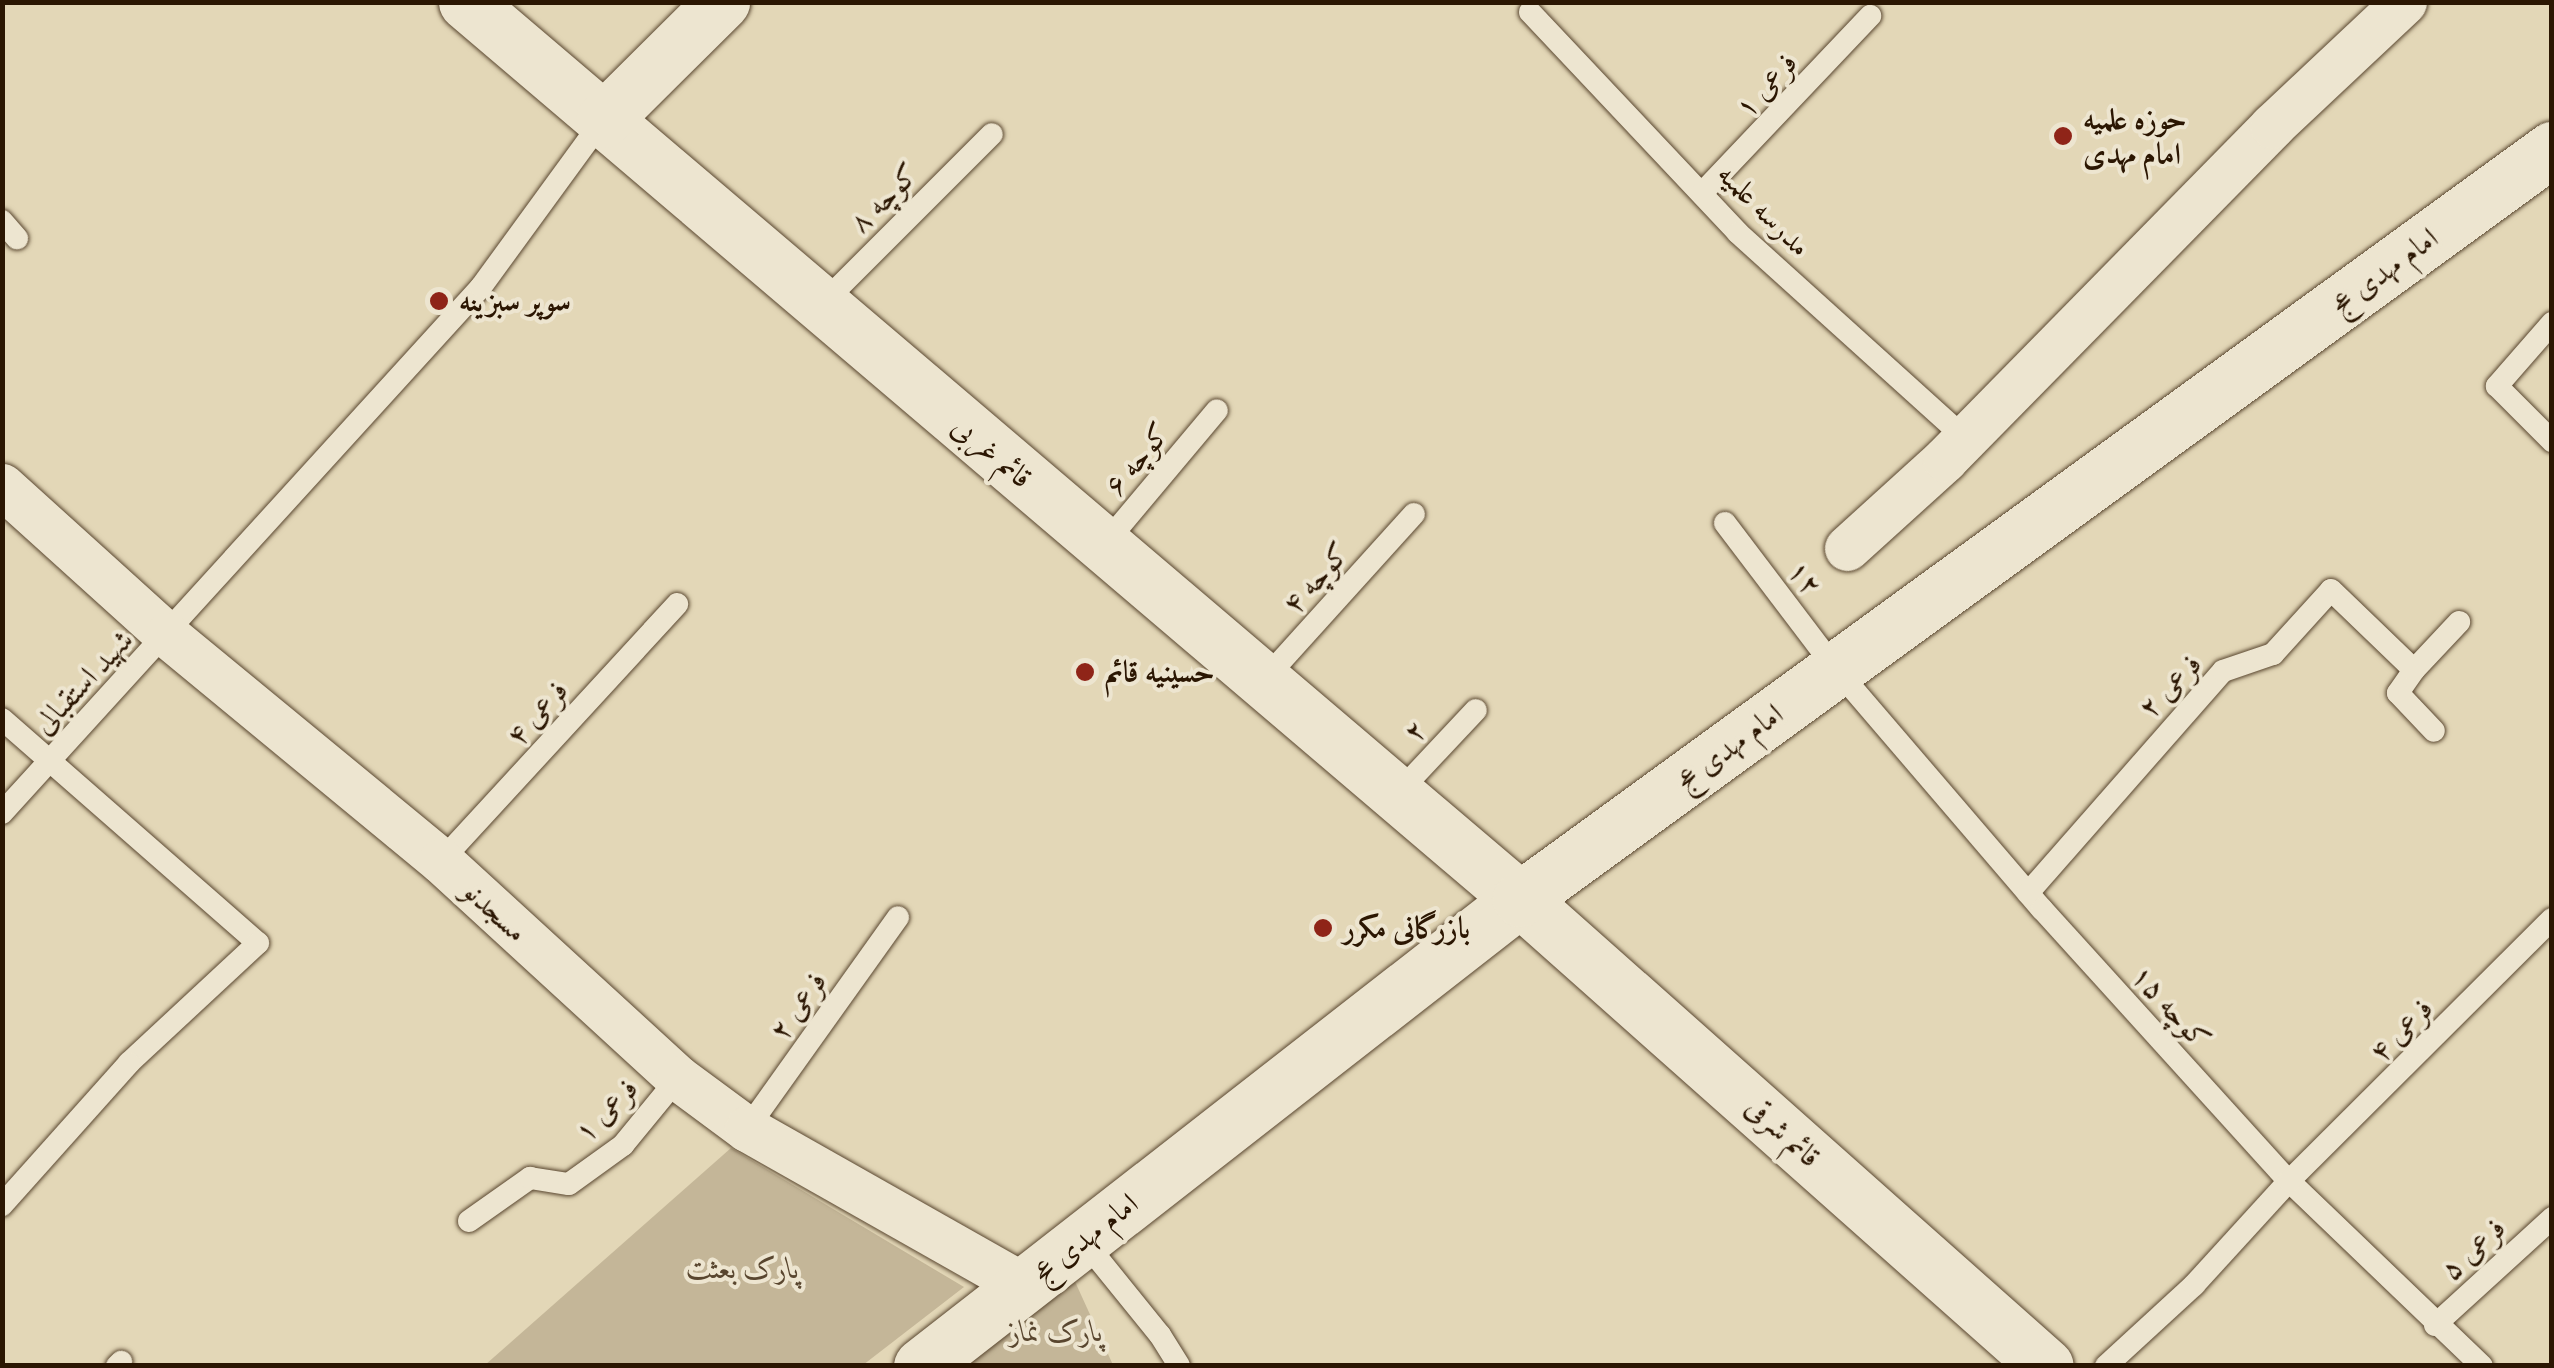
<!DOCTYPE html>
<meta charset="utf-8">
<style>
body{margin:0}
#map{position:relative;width:2554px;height:1368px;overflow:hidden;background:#e3d7b7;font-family:"IM FELL Great Primer",Amiri,serif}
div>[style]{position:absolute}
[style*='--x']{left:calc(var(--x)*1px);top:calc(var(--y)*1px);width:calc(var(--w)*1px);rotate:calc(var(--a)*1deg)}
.green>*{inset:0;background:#c4b698}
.roads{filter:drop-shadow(0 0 2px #59462f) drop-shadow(0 0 2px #59462f)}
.lane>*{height:22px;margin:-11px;padding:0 11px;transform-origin:11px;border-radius:11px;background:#ede5d0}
.street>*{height:45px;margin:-22.5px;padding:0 22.5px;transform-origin:22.5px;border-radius:22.5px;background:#ede5d0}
.secondary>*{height:55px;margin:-27.5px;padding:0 27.5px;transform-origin:27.5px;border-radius:27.5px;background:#ede5d0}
.dots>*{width:28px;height:28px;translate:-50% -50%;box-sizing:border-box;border:5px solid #ede5d0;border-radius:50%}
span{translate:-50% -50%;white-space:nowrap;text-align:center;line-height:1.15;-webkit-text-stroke:8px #ede5d0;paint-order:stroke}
.street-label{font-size:30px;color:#2b1602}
.poi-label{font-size:30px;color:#2b1602;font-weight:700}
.left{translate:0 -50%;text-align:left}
.park-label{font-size:30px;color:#59462f;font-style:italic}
.frame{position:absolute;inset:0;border:5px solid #2b1602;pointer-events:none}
</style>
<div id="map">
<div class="green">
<div style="clip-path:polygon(731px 1148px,964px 1287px,863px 1365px,485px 1365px)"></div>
<div style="clip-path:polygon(1072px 1275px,1113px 1365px,956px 1366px)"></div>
</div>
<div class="roads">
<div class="lane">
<div style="--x:1530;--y:12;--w:303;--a:46.7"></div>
<div style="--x:1738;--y:233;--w:307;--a:42.1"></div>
<div style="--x:1703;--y:192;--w:243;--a:-46.5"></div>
<div style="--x:2;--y:221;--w:23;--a:49"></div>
<div style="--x:822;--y:304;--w:240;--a:-45"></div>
<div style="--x:2552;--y:323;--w:84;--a:131.1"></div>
<div style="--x:2497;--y:386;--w:78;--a:45"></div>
<div style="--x:1725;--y:523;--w:183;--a:52.8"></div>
<div style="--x:1836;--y:669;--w:316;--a:49.4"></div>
<div style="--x:2042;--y:909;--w:367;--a:47.8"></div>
<div style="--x:2289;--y:1181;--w:267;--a:43.8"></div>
<div style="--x:1103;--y:546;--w:177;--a:-50"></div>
<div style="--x:2414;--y:670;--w:28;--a:125"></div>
<div style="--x:2398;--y:693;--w:52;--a:46.5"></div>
<div style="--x:1263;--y:681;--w:225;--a:-47.9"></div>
<div style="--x:2;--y:719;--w:340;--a:41.2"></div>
<div style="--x:258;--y:943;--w:176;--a:137.1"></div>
<div style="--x:129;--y:1063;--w:191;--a:131.8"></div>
<div style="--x:1397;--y:794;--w:115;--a:-46.8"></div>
<div style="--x:2;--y:813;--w:711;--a:-47.68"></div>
<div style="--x:481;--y:287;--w:207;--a:-53.9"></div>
<div style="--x:441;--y:861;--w:349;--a:-47.4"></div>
<div style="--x:2028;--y:893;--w:295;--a:-48.7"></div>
<div style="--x:2223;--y:671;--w:53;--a:-18.8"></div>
<div style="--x:2273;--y:654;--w:86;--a:-47.8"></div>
<div style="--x:2331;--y:590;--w:115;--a:43.9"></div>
<div style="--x:2414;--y:670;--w:66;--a:-46.8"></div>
<div style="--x:747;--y:1129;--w:260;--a:-54.5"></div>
<div style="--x:469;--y:1221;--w:75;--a:-35.2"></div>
<div style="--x:530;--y:1178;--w:39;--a:9"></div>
<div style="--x:569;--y:1184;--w:67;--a:-35.8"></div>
<div style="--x:623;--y:1145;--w:87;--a:-50.6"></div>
<div style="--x:1083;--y:1240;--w:122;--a:51"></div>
<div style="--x:1160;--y:1335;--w:36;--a:58"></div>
<div style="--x:2435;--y:1325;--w:159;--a:-42.4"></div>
<div style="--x:117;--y:1366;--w:6;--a:-45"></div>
<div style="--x:2106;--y:1366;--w:120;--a:-42.6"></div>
<div style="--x:2194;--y:1285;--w:141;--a:-47.6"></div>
<div style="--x:2289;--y:1181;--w:371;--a:-44.9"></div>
</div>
<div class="street">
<div style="--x:2;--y:486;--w:222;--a:42.1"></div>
<div style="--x:167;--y:635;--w:355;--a:39.5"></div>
<div style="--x:441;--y:861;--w:321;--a:42.5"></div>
<div style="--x:678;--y:1078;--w:86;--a:36.5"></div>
<div style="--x:747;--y:1129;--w:318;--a:29.5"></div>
<div style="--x:1847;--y:548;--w:132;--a:-42.2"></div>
<div style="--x:1945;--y:459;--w:467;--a:-45.5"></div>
<div style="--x:2272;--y:126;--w:181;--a:-43.2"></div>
</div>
<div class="secondary">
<div style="--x:466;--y:2;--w:1384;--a:40.4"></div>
<div style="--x:1520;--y:899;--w:703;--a:41.6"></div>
<div style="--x:603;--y:120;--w:168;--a:-44.8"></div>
<div style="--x:921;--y:1366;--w:760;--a:-37.94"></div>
<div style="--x:1520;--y:899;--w:1276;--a:-36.01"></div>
</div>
</div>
<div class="dots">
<div style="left:2063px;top:136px;background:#8f2418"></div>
<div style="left:439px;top:301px;background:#8f2418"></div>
<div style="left:1085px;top:672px;background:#8f2418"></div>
<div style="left:1323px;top:928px;background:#8f2418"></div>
</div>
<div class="street-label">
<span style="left:1766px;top:85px;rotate:-47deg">فرعی ۱</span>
<span style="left:884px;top:198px;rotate:-45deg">کوچه ۸</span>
<span style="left:1764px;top:210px;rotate:45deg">مدرسه علمیه</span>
<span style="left:2384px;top:271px;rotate:-36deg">امام مهدی عج</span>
<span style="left:992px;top:452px;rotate:40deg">قائم غربی</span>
<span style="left:1137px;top:459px;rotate:-50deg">کوچه ۶</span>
<span style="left:1316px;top:578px;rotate:-48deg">کوچه ۴</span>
<span style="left:1805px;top:578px;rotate:53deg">۱۲</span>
<span style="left:83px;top:682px;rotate:-47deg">شهید استقبالی</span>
<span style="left:2170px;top:686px;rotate:-46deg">فرعی ۲</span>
<span style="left:537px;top:713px;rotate:-48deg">فرعی ۴</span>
<span style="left:1415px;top:731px;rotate:-47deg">۲</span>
<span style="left:1729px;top:747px;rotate:-36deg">امام مهدی عج</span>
<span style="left:495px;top:911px;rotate:43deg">مسجدنو</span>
<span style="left:798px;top:1006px;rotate:-55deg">فرعی ۲</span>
<span style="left:2171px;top:1007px;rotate:48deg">کوچه ۱۵</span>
<span style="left:2401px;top:1030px;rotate:-45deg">فرعی ۴</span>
<span style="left:606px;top:1110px;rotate:-45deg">فرعی ۱</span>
<span style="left:1783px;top:1132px;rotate:42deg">قائم شرقی</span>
<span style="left:1085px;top:1238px;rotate:-38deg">امام مهدی عج</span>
<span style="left:2473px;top:1249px;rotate:-43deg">فرعی ۵</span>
</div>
<div class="poi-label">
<span class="left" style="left:2083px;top:136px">حوزه علمیه<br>امام مهدی</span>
<span class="left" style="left:459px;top:301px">سوپر سبزینه</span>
<span class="left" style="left:1105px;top:672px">حسینیه قائم</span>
<span class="left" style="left:1343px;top:928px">بازرگانی مکرر</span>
</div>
<div class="park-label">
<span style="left:743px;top:1268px">پارک بعثت</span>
<span style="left:1056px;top:1331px">پارک نماز</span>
</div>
<div class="frame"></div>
</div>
